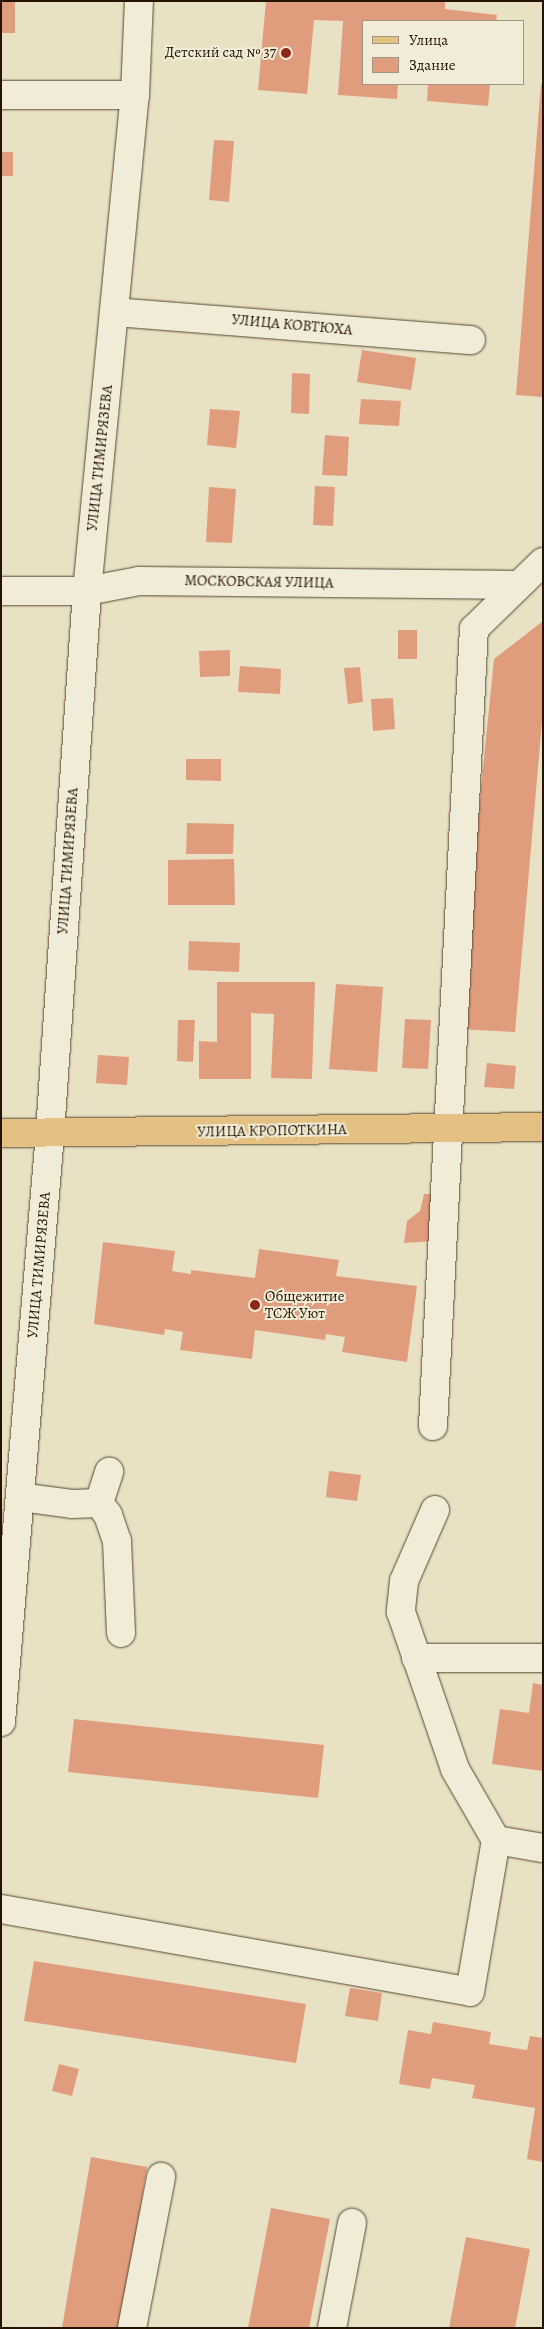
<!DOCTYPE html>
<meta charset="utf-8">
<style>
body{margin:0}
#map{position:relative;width:544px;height:2329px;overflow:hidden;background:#e9e1c3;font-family:Alegreya,serif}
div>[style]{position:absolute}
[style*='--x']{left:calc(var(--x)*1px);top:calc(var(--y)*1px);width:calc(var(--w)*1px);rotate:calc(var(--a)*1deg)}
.building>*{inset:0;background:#e09d7d}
.roads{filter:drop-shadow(0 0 1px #564631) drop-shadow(0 0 1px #564631)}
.minor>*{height:28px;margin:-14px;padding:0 14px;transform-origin:14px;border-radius:14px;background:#f1ecd8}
.major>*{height:28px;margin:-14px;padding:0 14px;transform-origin:14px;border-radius:14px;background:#e4c082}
.dots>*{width:14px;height:14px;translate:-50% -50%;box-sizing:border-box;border:2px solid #f1ecd8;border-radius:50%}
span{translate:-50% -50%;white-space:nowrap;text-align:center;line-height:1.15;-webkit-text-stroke:4px #f1ecd8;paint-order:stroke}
.poi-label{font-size:15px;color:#251300}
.right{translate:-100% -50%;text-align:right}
.left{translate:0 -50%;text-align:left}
.street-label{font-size:15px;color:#251300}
.frame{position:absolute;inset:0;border:2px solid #251300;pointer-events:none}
.legend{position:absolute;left:362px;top:20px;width:162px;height:65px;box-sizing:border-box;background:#f1ecd8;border:1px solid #9f9582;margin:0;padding:6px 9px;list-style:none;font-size:15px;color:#251300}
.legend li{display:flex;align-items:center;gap:10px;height:25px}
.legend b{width:25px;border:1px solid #9f9582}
</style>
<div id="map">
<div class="building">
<div style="clip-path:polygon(1px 1px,15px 1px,15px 33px,1px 33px)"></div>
<div style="clip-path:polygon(266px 1px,445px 1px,445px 9px,497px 15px,496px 21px,363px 21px,363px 84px,398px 84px,397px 99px,338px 95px,343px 21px,314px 20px,307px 94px,258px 90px)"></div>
<div style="clip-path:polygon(428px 84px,490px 84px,488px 106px,427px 101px)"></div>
<div style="clip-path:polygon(541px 84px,543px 84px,543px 397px,516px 395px)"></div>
<div style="clip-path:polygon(214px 140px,234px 141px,229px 202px,209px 200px)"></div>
<div style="clip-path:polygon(1px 152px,13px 152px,13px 176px,1px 176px)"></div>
<div style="clip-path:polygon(362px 350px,416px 358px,411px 390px,357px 382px)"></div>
<div style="clip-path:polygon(292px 373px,310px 374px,309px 414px,291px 413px)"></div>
<div style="clip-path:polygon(361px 399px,401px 401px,399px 426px,359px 424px)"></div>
<div style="clip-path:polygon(210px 409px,240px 411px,236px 448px,207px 445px)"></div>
<div style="clip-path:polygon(325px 435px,349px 437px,347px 476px,322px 475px)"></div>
<div style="clip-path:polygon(315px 486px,335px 487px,333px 526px,313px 525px)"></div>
<div style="clip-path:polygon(209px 487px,236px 489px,232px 543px,206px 542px)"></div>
<div style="clip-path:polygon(543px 621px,543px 710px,515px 1032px,457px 1029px,494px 659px)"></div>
<div style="clip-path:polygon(398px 630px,417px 630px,417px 659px,398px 659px)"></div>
<div style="clip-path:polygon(230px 650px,230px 676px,200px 677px,199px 651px)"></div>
<div style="clip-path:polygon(240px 666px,281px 669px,280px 694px,238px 692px)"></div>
<div style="clip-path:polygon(360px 667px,363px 702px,348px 704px,344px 668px)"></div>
<div style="clip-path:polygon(393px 698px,395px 729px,373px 731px,371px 699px)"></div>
<div style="clip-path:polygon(186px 759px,221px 759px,221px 781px,186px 780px)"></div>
<div style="clip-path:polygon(187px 823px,234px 824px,233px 854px,186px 854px)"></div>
<div style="clip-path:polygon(234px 859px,235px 905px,168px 905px,168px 860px)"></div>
<div style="clip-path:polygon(189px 941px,240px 943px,239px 972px,188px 970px)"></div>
<div style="clip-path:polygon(217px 982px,315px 982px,312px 1079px,271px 1078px,274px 1014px,251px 1013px,251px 1079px,199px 1079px,199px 1041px,217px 1042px)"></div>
<div style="clip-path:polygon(336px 984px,383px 987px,377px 1072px,329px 1069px)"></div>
<div style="clip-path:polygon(405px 1019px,431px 1020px,428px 1069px,402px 1068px)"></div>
<div style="clip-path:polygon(178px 1020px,195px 1020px,193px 1062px,177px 1061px)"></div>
<div style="clip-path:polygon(98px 1055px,129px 1057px,127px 1085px,96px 1083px)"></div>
<div style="clip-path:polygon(487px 1063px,516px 1066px,514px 1089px,484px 1087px)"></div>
<div style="clip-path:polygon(424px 1194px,438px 1194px,436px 1241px,404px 1243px,407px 1221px,420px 1211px)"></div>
<div style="clip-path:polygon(103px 1242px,175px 1251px,172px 1271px,191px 1274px,191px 1270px,255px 1278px,259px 1249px,339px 1260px,336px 1276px,417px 1286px,407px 1362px,342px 1352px,345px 1337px,326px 1334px,325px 1340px,255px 1330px,252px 1359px,180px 1350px,183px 1332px,165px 1329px,164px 1335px,94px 1324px)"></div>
<div style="clip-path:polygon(329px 1471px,361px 1475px,357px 1501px,326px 1497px)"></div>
<div style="clip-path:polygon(533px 1683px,543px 1685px,543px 1771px,492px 1764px,500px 1709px,529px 1713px)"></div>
<div style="clip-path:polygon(74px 1719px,324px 1745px,318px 1798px,68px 1772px)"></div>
<div style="clip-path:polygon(34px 1961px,306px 2004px,296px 2063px,24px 2021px)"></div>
<div style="clip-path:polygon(350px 1988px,382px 1993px,378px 2021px,345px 2016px)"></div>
<div style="clip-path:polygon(433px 2022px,491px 2032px,489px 2044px,527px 2050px,530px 2036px,543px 2038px,543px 2162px,527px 2159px,535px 2108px,472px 2098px,475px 2085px,432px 2078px,430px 2089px,399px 2084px,408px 2030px,431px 2034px)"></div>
<div style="clip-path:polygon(59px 2064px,79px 2069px,72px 2096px,52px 2091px)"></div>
<div style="clip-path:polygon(91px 2157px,147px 2167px,120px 2328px,62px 2328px)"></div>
<div style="clip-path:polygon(271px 2208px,330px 2219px,309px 2328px,248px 2328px)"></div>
<div style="clip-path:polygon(466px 2237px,530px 2249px,515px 2328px,449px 2328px)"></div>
</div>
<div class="roads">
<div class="minor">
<div style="--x:1;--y:95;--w:134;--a:0"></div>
<div style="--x:114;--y:312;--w:358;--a:4.5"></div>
<div style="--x:1;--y:591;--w:86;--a:0"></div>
<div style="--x:87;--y:591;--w:53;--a:-10.9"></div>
<div style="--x:139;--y:581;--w:379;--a:0.6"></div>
<div style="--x:433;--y:1426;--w:798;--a:-87.06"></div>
<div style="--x:474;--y:629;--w:96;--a:-44.2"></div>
<div style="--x:20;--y:1497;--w:52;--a:7.7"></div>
<div style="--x:72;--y:1504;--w:27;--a:-2"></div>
<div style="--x:99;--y:1503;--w:33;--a:-72"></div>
<div style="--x:99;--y:1503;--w:15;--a:53"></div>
<div style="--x:108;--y:1515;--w:28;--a:71"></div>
<div style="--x:117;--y:1541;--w:92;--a:87.5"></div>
<div style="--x:435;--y:1510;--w:77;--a:113.6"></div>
<div style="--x:404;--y:1581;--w:31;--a:96"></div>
<div style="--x:401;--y:1612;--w:166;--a:71"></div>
<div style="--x:455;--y:1769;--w:82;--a:60"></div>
<div style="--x:416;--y:1658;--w:127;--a:0"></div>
<div style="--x:1;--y:1722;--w:591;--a:-85.24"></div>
<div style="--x:50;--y:1133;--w:543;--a:-86.09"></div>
<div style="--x:87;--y:591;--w:498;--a:-84.5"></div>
<div style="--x:135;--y:95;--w:94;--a:-87.6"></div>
<div style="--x:1;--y:1909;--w:476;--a:10"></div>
<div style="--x:470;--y:1992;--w:154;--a:-80.3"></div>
<div style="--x:496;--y:1840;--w:48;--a:9.7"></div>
<div style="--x:132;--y:2328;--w:154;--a:-79.1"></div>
<div style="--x:332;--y:2328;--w:107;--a:-79.2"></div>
</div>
<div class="major">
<div style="--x:1;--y:1133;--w:542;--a:-0.63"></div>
</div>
</div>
<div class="dots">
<div style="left:286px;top:53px;background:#8f2418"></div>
<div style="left:255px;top:1305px;background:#8f2418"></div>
</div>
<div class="poi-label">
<span class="right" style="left:276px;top:53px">Детский сад № 37</span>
<span class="left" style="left:265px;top:1305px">Общежитие<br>ТСЖ Уют</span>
</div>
<div class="street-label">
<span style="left:292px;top:325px;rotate:5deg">УЛИЦА КОВТЮХА</span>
<span style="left:100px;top:458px;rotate:-84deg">УЛИЦА ТИМИРЯЗЕВА</span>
<span style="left:259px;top:582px;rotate:1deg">МОСКОВСКАЯ УЛИЦА</span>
<span style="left:68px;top:861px;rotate:-86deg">УЛИЦА ТИМИРЯЗЕВА</span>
<span style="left:272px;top:1131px;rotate:-1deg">УЛИЦА КРОПОТКИНА</span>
<span style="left:39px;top:1265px;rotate:-85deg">УЛИЦА ТИМИРЯЗЕВА</span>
</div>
<div class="frame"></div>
<ul class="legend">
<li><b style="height:6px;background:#e4c082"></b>Улица</li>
<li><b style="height:14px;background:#e09d7d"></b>Здание</li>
</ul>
</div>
